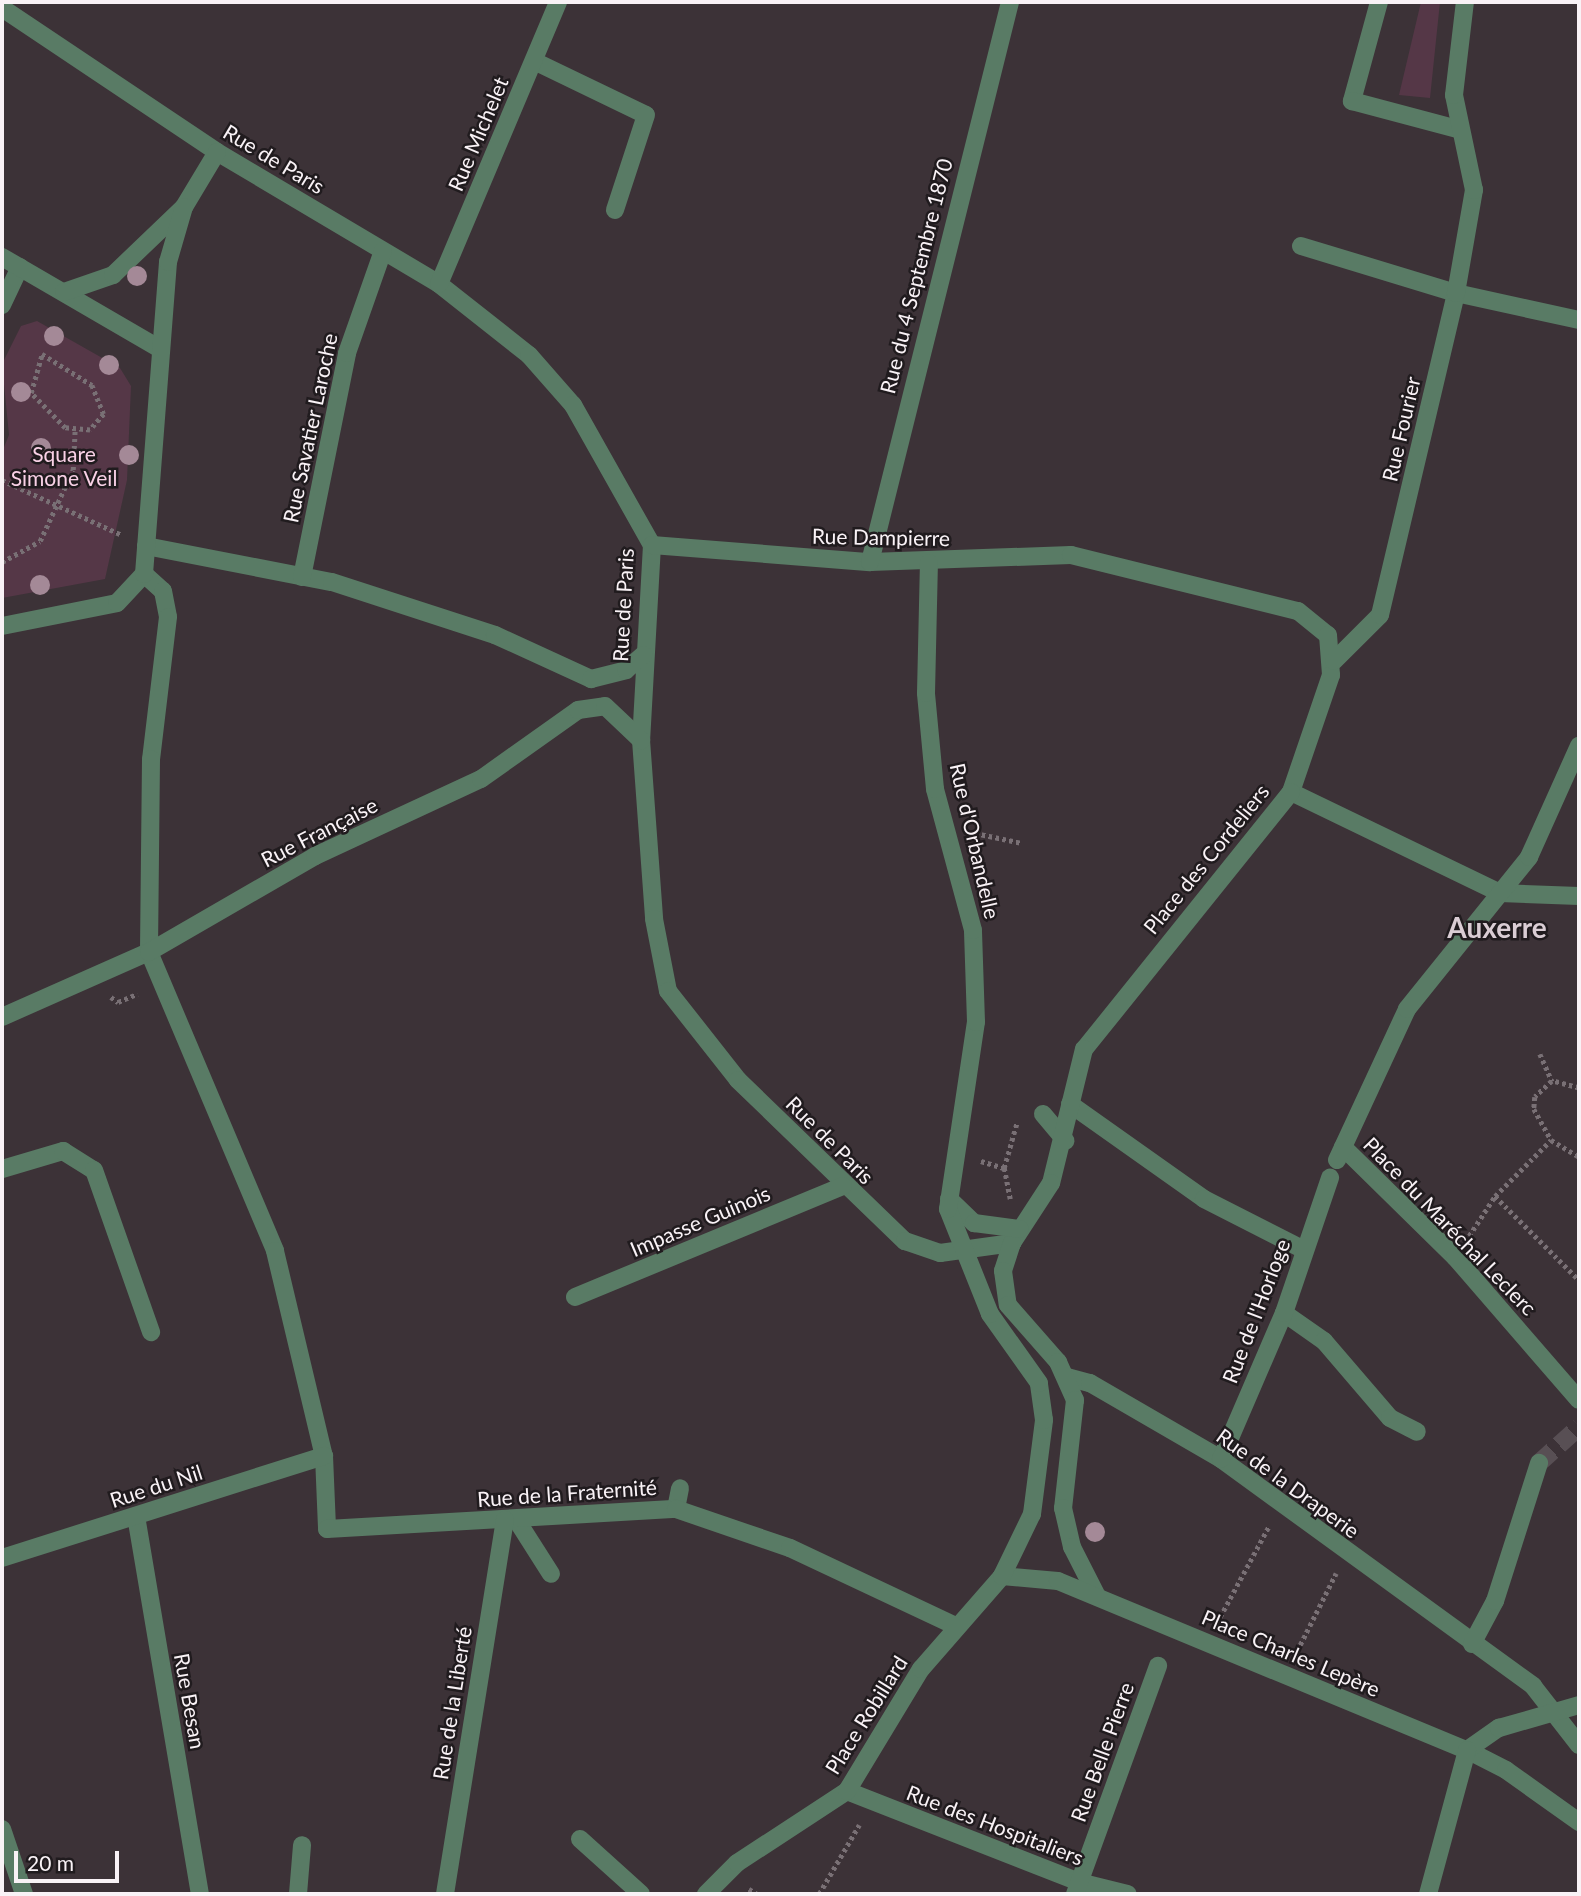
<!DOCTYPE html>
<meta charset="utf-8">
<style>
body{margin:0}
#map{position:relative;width:1581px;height:1896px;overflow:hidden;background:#3c3237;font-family:Lato,sans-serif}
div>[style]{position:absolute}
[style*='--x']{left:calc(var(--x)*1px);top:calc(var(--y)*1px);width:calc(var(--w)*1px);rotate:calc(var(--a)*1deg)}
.green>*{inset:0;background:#553747}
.pedestrian-tunnel>*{height:18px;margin-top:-9px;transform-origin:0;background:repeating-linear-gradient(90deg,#584f54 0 18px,transparent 0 27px)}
.path>*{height:4.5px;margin-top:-2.25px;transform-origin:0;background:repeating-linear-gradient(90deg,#797075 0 3.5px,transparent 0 7px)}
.service>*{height:18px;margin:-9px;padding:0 9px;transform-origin:9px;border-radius:9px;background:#597b65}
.pedestrian>*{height:18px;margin:-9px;padding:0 9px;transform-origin:9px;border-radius:9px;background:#597b65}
.minor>*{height:18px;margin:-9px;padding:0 9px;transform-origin:9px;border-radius:9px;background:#597b65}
.trees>*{width:20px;height:20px;margin:-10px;border-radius:50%;background:#a48997}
span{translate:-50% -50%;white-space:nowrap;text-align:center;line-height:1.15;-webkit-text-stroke:5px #201b1e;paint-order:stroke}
.street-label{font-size:21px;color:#f9f2f6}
.park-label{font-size:21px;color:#f9d1e6}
.district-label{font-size:28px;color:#dacdd4;font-weight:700}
.frame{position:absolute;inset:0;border:4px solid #f9f2f6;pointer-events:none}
.scale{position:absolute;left:14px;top:1851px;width:105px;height:32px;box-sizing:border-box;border:4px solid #f9f2f6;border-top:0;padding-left:9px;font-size:21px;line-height:24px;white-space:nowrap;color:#f9f2f6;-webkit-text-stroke:5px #201b1e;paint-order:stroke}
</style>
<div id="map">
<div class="green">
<div style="clip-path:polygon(1421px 2px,1440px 2px,1430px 98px,1399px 95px)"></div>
<div style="clip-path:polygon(37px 321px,120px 368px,131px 386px,127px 480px,105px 579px,2px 598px,2px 452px,9px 435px,2px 364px,21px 326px)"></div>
</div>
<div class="pedestrian-tunnel">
<div style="--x:1539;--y:1463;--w:54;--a:-42"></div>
</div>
<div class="path">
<div style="--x:42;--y:354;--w:59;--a:31.8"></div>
<div style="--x:92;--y:385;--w:31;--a:68"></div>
<div style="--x:104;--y:414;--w:21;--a:131"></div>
<div style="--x:90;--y:430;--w:25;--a:-175"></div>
<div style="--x:65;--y:428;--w:49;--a:-134.2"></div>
<div style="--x:31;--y:393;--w:41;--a:-74.2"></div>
<div style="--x:2;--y:480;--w:132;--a:24.6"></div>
<div style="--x:2;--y:562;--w:43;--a:-28.9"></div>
<div style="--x:40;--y:541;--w:78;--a:-65.1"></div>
<div style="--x:73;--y:470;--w:42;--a:-87.3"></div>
<div style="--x:975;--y:833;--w:48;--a:12"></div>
<div style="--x:111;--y:997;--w:9;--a:36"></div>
<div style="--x:118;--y:1002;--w:21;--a:-23"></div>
<div style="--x:1540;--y:1054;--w:30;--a:66"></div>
<div style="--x:1579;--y:1088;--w:28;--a:-165"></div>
<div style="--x:1552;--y:1081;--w:23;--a:137"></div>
<div style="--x:1535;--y:1097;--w:12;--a:95"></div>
<div style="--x:1534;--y:1109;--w:35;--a:61"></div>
<div style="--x:1551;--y:1140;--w:33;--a:31"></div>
<div style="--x:981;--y:1161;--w:24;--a:17"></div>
<div style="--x:1495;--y:1196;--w:119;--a:45"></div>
<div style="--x:1010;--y:1199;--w:32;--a:-101"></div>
<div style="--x:1004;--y:1168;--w:48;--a:-74.2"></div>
<div style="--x:1469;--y:1236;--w:48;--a:-57"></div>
<div style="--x:1495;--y:1196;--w:79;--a:-45"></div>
<div style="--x:1220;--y:1617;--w:103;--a:-61.7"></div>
<div style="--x:1297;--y:1651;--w:87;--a:-63.4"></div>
<div style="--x:749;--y:1889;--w:9;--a:32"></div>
<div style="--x:819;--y:1894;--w:80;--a:-59.9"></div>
</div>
<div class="service">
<div style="--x:534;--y:61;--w:124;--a:25.7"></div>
<div style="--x:646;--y:115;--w:100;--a:108.1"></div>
<div style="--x:1043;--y:1114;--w:35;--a:50"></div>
<div style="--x:2;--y:1169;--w:64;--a:-16.4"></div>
<div style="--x:63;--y:1151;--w:36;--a:32"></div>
<div style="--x:94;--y:1170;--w:172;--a:70.6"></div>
<div style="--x:676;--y:1509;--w:21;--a:-79"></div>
<div style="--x:516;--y:1519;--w:65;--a:57.5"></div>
<div style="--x:580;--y:1839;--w:82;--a:42"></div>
<div style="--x:298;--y:1894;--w:49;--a:-85.3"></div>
</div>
<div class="pedestrian">
<div style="--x:2;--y:305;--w:42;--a:-64.7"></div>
<div style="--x:1291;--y:792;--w:232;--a:25.8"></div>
<div style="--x:1500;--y:893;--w:79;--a:2.2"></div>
<div style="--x:1070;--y:1104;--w:164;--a:35.3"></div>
<div style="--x:1204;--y:1199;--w:112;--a:27"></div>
<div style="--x:1343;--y:1147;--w:157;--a:44.5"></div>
<div style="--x:1455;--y:1257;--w:189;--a:49.1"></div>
<div style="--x:1337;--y:1160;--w:166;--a:-65.1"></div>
<div style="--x:1407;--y:1009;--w:195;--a:-51.2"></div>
<div style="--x:1529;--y:857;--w:122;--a:-65.8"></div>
<div style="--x:1284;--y:1313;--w:49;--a:35"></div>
<div style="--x:1324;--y:1341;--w:101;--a:49.4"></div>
<div style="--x:1390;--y:1418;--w:30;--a:27"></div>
<div style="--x:1067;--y:1377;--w:24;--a:15"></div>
<div style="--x:1090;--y:1383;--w:151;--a:30.1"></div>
<div style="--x:1221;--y:1459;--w:386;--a:36"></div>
<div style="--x:1533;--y:1686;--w:75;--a:52.1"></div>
<div style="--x:1221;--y:1459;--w:159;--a:-66.7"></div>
<div style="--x:1284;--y:1313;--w:143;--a:-71.2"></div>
<div style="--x:1472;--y:1644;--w:49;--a:-61.9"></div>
<div style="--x:1495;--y:1601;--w:145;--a:-72.3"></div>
</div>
<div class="minor">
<div style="--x:1379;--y:2;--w:103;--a:105.3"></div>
<div style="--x:1352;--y:101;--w:109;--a:14.9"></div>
<div style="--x:2;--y:8;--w:259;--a:33.8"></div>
<div style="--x:217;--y:152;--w:258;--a:30.7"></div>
<div style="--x:439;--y:284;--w:115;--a:38.3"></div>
<div style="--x:529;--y:355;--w:67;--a:48.7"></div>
<div style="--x:573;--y:405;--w:161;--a:60.6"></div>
<div style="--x:652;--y:545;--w:195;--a:93.2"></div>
<div style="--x:641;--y:740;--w:179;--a:85.8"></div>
<div style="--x:654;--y:919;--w:73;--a:79"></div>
<div style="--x:668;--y:991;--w:113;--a:51.8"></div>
<div style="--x:738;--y:1080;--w:232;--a:44"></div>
<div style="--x:905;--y:1241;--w:37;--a:19"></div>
<div style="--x:940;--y:1253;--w:73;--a:-7.9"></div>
<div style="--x:1301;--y:246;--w:162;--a:16.9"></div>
<div style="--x:1456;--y:293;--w:126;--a:12.4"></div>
<div style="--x:2;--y:257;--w:183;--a:30.2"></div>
<div style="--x:439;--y:284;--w:306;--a:-67.1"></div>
<div style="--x:64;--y:292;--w:52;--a:-19.1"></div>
<div style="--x:113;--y:275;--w:98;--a:-43.8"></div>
<div style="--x:184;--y:207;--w:64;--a:-59"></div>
<div style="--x:652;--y:545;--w:219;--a:4.5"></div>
<div style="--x:870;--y:562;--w:201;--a:-2"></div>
<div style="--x:1071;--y:555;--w:234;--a:13.9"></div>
<div style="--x:1298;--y:611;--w:38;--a:39"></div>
<div style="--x:1328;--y:635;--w:40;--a:85.7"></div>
<div style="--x:1331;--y:675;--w:124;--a:108.9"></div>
<div style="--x:1291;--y:792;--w:330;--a:128.8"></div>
<div style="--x:1084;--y:1049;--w:138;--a:103.8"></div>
<div style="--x:1051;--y:1183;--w:72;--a:123"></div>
<div style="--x:1012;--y:1243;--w:29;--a:108"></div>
<div style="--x:1003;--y:1271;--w:34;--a:82"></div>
<div style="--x:1008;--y:1305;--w:76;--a:48.7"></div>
<div style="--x:1058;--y:1362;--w:42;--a:65.9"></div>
<div style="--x:1075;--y:1400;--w:109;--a:96.3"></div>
<div style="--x:1063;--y:1508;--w:40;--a:77"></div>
<div style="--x:1072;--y:1547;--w:55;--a:63"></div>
<div style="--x:146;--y:546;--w:189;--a:11"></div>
<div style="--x:332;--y:582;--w:171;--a:18"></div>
<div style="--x:495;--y:635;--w:106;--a:24.6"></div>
<div style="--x:591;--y:679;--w:36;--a:-14"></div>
<div style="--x:626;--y:670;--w:23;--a:-41"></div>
<div style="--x:870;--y:562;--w:577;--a:-75.96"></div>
<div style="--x:144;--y:574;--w:25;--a:42"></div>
<div style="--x:163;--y:591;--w:26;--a:79"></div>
<div style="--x:168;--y:617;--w:143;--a:96.8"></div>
<div style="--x:151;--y:759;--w:193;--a:90.6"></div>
<div style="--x:149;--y:952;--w:324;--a:67.1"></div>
<div style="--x:275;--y:1251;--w:211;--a:76.6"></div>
<div style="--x:324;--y:1456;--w:73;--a:87.6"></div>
<div style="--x:327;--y:1529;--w:350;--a:-3.3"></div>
<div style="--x:676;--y:1509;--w:120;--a:18.9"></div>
<div style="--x:790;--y:1548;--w:181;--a:25.2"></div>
<div style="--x:302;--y:577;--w:228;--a:-78.6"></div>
<div style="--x:347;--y:353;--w:108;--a:-70.6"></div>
<div style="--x:2;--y:626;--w:117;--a:-11.3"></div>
<div style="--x:117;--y:603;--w:40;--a:-47"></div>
<div style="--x:144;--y:574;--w:313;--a:-85.6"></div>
<div style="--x:168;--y:262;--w:57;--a:-73.8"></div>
<div style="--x:1334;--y:661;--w:65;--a:-45"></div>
<div style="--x:1380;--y:615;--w:331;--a:-76.7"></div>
<div style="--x:1456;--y:293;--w:105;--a:-80.1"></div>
<div style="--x:1474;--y:190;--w:97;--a:-101.9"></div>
<div style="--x:1454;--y:95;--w:94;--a:-83.3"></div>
<div style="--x:2;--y:1017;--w:161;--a:-23.9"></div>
<div style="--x:149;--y:952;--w:192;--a:-30"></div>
<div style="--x:315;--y:856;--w:183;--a:-24.9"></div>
<div style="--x:481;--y:779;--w:119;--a:-35.4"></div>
<div style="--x:578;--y:710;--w:27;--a:-8"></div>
<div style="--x:605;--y:706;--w:50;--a:43.4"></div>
<div style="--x:949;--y:1199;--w:35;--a:44"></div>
<div style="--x:974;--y:1223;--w:46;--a:7.4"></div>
<div style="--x:575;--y:1297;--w:290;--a:-22.5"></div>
<div style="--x:136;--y:1516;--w:383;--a:80.4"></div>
<div style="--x:2;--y:1558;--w:338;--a:-17.6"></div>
<div style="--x:1002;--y:1576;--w:56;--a:5.1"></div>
<div style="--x:1058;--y:1581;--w:443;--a:22.5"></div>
<div style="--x:1467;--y:1750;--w:44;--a:27.1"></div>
<div style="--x:1506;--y:1770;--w:90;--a:35.5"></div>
<div style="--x:1467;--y:1750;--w:39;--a:-35"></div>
<div style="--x:1499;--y:1728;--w:83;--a:-16"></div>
<div style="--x:847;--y:1791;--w:249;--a:21.4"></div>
<div style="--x:1079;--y:1882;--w:50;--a:13.8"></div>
<div style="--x:2;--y:1829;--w:69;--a:71.3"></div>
<div style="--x:445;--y:1894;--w:379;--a:-80.9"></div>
<div style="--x:706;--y:1894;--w:44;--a:-45"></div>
<div style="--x:737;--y:1863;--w:131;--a:-33.2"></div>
<div style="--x:847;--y:1791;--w:143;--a:-58.8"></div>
<div style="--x:921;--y:1669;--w:123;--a:-48.9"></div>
<div style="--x:1002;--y:1576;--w:69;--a:-64.2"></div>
<div style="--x:1032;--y:1514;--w:95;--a:-82.7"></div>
<div style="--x:1044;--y:1420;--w:37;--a:-98"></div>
<div style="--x:1039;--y:1383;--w:85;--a:-125.4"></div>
<div style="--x:990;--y:1314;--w:113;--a:-111.8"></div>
<div style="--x:948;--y:1209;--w:189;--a:-81.5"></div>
<div style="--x:976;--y:1022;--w:92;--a:-91.9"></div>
<div style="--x:973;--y:930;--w:146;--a:-105.1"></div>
<div style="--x:935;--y:789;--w:96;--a:-95.4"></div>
<div style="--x:926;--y:693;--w:130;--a:-88.7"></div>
<div style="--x:1075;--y:1894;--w:243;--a:-70"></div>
<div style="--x:1428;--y:1894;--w:149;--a:-74.8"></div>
</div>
<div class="trees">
<div style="left:137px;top:276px"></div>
<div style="left:54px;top:336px"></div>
<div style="left:109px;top:365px"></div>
<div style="left:21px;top:392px"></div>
<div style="left:41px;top:448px"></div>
<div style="left:129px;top:455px"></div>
<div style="left:40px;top:585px"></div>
<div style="left:1095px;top:1532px"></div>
</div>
<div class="street-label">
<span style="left:478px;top:134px;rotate:-67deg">Rue Michelet</span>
<span style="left:274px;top:159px;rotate:31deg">Rue de Paris</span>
<span style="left:916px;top:276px;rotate:-76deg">Rue du 4 Septembre 1870</span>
<span style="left:310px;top:428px;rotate:-78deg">Rue Savatier Laroche</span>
<span style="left:1401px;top:429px;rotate:-77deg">Rue Fourier</span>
<span style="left:881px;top:537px;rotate:1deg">Rue Dampierre</span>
<span style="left:623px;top:605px;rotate:-87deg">Rue de Paris</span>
<span style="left:319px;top:832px;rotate:-27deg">Rue Française</span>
<span style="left:975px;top:841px;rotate:77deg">Rue d'Orbandelle</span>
<span style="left:1206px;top:859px;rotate:-51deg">Place des Cordeliers</span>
<span style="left:830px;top:1140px;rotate:45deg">Rue de Paris</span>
<span style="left:700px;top:1221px;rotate:-23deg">Impasse Guinois</span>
<span style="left:1450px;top:1226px;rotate:46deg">Place du Maréchal Leclerc</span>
<span style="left:1256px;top:1311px;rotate:-69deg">Rue de l'Horloge</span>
<span style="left:1288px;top:1483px;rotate:36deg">Rue de la Draperie</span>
<span style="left:156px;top:1486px;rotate:-18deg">Rue du Nil</span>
<span style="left:567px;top:1493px;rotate:-4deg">Rue de la Fraternité</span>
<span style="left:1291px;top:1653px;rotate:23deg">Place Charles Lepère</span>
<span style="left:190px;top:1701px;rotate:80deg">Rue Besan</span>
<span style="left:452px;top:1703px;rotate:-81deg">Rue de la Liberté</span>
<span style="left:866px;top:1715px;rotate:-58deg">Place Robillard</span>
<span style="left:1102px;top:1752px;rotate:-70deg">Rue Belle Pierre</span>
<span style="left:995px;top:1825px;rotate:21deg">Rue des Hospitaliers</span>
</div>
<div class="park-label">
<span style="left:64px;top:466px">Square<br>Simone Veil</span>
</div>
<div class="district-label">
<span style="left:1497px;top:927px">Auxerre</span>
</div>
<div class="frame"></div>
<div class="scale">20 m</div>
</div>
